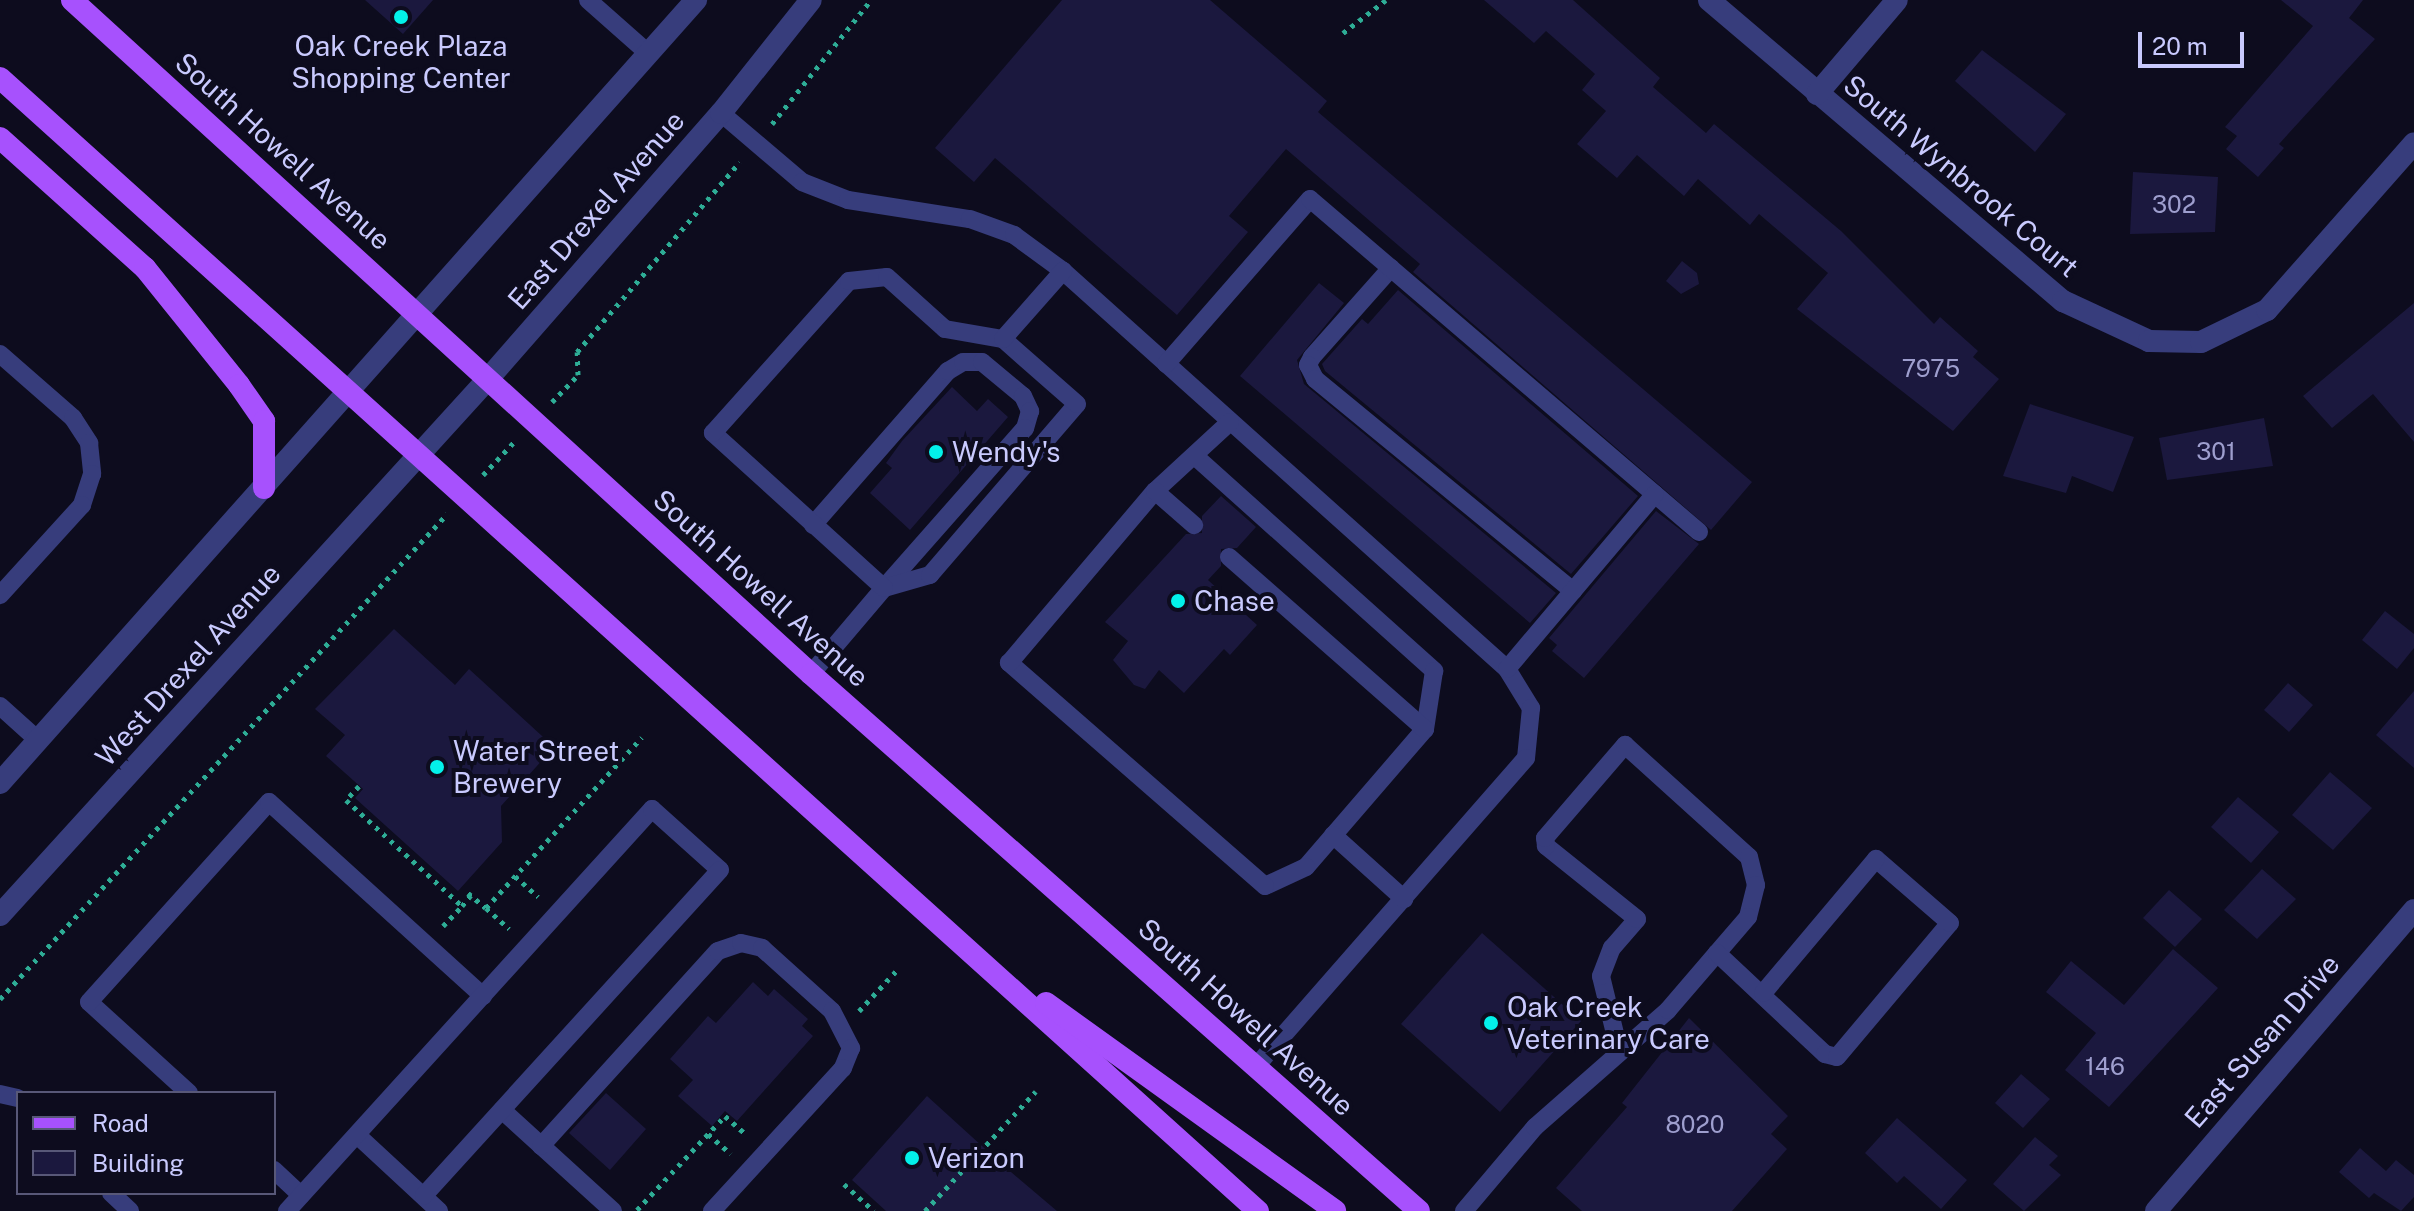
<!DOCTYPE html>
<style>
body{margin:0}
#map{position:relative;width:2414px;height:1211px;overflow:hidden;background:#0d0c1e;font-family:"Public Sans",sans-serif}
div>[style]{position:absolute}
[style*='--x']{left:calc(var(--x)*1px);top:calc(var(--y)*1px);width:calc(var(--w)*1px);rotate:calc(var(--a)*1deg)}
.building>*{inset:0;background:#1b183e}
.path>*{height:5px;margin-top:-2.5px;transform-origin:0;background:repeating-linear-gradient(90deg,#2ead96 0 4px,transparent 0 10px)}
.service>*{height:18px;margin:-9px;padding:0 9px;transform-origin:9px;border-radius:9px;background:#373d7c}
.minor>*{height:22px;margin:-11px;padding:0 11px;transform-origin:11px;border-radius:11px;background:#373d7c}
.tertiary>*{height:22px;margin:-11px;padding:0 11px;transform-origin:11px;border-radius:11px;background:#373d7c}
.primary>*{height:22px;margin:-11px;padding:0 11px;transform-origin:11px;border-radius:11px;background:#a751fd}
.dots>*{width:22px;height:22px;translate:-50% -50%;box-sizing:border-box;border:4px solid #0d0c1e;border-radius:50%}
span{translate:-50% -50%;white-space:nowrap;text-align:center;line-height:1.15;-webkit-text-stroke:8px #0d0c1e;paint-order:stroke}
.number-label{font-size:24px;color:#9e9ece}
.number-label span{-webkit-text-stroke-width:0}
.poi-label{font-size:28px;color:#c9cafe}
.left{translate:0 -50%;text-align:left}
.street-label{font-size:28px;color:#c9cafe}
.legend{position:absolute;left:16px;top:1091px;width:260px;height:104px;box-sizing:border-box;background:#0d0c1e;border:2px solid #585878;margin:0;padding:10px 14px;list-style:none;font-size:24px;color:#c9cafe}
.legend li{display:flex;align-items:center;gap:16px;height:40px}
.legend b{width:40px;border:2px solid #585878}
.scale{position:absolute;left:2138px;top:32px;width:106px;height:36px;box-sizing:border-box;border:4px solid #c9cafe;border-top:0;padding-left:10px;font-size:24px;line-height:28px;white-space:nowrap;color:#c9cafe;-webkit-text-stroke:6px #0d0c1e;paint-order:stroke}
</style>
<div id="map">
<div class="building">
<div style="clip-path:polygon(365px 0,433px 0,403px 34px)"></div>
<div style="clip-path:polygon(1062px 0,1210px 0,1327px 101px,1318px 112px,1752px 482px,1711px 530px,1413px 272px,1420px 264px,1286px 149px,1229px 216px,1248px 232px,1177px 315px,995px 158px,974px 182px,935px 148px)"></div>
<div style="clip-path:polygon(1484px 0,1573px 0,1660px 78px,1653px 87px,1706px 133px,1714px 124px,1841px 231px,1934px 324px,1940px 317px,1978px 351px,1973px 357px,1999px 379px,1953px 431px,1797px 309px,1828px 273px,1759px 214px,1750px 225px,1698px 179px,1684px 196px,1637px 155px,1617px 178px,1577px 144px,1606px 111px,1582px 90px,1595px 74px,1546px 31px,1534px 43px)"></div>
<div style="clip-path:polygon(2281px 0,2363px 0,2349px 18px,2375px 39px,2279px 144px,2284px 148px,2258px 177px,2226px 149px,2237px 136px,2225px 127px,2313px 26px)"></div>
<div style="clip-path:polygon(1982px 50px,2066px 114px,2035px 152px,1955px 81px)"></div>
<div style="clip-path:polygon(2133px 172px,2218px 177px,2215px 232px,2130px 234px)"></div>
<div style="clip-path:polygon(1682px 261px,1697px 273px,1699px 284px,1681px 294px,1666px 281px)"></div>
<div style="clip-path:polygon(1319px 283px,1344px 303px,1297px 360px,1304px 384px,1556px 593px,1530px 623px,1240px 376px)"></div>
<div style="clip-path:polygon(1398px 290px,1638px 496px,1571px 574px,1325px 371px,1322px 364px,1362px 319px,1368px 324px)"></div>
<div style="clip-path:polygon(2414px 303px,2414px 442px,2373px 394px,2332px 428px,2303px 396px)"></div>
<div style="clip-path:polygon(952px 387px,977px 411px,988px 399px,1008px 417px,910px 530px,870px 493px,892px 468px,886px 463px,902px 441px)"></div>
<div style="clip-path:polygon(2030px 404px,2134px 437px,2113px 492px,2072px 476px,2066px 493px,2003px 476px)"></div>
<div style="clip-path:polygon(2264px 418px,2273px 466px,2167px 480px,2159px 438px)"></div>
<div style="clip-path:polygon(1221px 496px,1256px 527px,1237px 548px,1221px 549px,1221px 566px,1208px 580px,1257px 625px,1230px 655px,1224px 649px,1184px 693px,1159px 670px,1145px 689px,1134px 685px,1113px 660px,1128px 641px,1105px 622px,1186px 534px,1202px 533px,1202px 516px)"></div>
<div style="clip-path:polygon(1656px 511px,1699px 544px,1584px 678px,1552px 651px,1557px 645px,1549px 638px)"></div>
<div style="clip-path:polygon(2385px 611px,2414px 634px,2414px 648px,2397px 669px,2362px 640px)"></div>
<div style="clip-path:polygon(394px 629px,455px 685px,469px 669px,554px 747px,501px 806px,502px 842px,458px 891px,355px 798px,363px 789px,326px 756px,345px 735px,315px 709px)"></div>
<div style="clip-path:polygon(2288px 683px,2313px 705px,2289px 732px,2264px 710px)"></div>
<div style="clip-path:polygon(2414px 691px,2414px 768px,2376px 735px)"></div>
<div style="clip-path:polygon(2330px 772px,2372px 808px,2333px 850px,2292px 815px)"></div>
<div style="clip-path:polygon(2238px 797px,2279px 832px,2251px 863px,2211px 827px)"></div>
<div style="clip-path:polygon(2262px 869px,2296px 899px,2257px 939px,2224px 910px)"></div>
<div style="clip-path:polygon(2169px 890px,2202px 919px,2175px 947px,2143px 918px)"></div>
<div style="clip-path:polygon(1482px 933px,1581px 1021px,1500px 1112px,1401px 1024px)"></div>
<div style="clip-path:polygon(2173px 949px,2218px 988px,2109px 1107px,2065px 1070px,2096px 1033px,2046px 992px,2071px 961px,2124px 1005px)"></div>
<div style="clip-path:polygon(753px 982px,768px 996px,774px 989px,808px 1019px,802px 1026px,813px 1036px,737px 1121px,725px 1111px,712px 1126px,678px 1096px,693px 1080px,670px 1059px,708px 1016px,716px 1023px)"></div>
<div style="clip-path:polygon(1689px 1018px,1788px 1116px,1771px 1134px,1787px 1149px,1732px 1211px,1582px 1211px,1556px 1188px,1627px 1107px,1622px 1103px)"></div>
<div style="clip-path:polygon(2021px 1074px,2050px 1099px,2023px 1128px,1995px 1103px)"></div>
<div style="clip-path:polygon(606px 1093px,646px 1129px,610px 1170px,569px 1133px)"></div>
<div style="clip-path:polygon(927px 1096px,1004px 1166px,1057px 1211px,886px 1211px,852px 1180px)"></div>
<div style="clip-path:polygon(1897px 1118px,1967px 1180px,1941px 1209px,1904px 1176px,1897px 1183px,1865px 1153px)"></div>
<div style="clip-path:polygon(2035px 1137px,2058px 1156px,2049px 1165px,2061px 1175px,2024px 1211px,1993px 1184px)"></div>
<div style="clip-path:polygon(2360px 1148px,2386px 1171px,2396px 1160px,2414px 1175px,2414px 1197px,2401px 1211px,2374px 1193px,2369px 1198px,2339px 1172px)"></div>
</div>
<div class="path">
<div style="--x:1343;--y:33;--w:54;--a:-37.5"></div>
<div style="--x:772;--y:124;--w:159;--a:-51.4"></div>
<div style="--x:552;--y:402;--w:37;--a:-46"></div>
<div style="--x:578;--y:375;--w:23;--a:-92"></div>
<div style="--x:577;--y:352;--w:250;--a:-49.4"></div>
<div style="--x:483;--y:475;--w:47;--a:-46.7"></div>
<div style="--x:359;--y:786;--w:19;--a:133"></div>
<div style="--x:346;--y:800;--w:157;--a:42.4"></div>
<div style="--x:462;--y:906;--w:14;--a:-51"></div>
<div style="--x:515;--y:876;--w:31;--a:42"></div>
<div style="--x:468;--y:893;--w:23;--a:40"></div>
<div style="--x:486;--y:908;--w:231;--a:-47.6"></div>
<div style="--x:486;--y:908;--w:31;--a:42"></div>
<div style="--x:443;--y:926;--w:28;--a:-46"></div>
<div style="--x:0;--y:999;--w:660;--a:-47.33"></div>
<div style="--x:859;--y:1011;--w:59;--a:-47.1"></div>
<div style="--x:708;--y:1134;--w:30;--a:41"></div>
<div style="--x:844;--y:1184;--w:40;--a:42"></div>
<div style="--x:637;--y:1210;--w:129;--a:-46.9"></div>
<div style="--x:725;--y:1116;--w:29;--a:41"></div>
<div style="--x:925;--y:1211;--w:163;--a:-47.2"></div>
</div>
<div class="service">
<div style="--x:588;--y:0;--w:80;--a:41.5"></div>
<div style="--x:721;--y:113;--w:106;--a:40.4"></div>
<div style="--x:802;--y:182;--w:49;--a:21.4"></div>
<div style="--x:848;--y:200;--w:123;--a:8.9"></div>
<div style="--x:970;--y:219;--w:47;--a:20"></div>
<div style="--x:1014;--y:235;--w:61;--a:36.3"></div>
<div style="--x:1063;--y:271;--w:596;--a:41.87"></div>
<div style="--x:1507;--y:669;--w:46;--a:58.4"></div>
<div style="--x:1531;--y:708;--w:50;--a:95.7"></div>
<div style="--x:1526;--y:758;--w:410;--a:131.2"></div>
<div style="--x:1391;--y:268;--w:119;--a:131.6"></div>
<div style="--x:1312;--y:357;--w:9;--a:117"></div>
<div style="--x:1308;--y:365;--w:16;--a:63"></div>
<div style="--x:1315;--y:379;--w:334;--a:39.4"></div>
<div style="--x:0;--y:354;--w:97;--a:41.2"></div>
<div style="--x:73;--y:418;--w:30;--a:57"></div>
<div style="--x:89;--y:443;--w:31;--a:84"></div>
<div style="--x:92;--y:474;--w:33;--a:108"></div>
<div style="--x:82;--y:505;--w:122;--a:132.3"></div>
<div style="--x:1166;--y:364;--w:219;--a:-48.9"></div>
<div style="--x:1310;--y:199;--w:512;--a:40.56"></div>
<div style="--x:1197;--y:458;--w:319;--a:41.9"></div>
<div style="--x:1434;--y:671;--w:59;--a:98.8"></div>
<div style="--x:1425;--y:729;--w:182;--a:130.8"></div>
<div style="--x:1306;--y:867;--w:45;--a:155.1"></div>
<div style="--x:1265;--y:886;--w:340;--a:-138.9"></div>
<div style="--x:1009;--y:663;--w:226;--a:-49.7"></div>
<div style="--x:1155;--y:491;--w:102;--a:-42.6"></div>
<div style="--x:1155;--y:491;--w:52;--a:41.1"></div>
<div style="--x:813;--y:525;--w:205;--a:-48.8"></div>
<div style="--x:948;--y:371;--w:17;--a:-31"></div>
<div style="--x:963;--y:362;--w:19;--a:0"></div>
<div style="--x:982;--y:362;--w:53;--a:39.7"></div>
<div style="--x:1023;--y:396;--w:17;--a:65"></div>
<div style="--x:1030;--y:411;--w:18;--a:106"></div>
<div style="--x:1025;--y:428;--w:213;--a:131.4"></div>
<div style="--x:1229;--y:557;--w:261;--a:41.3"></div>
<div style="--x:884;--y:588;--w:48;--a:-15.8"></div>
<div style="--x:930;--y:575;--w:225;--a:-49.3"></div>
<div style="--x:1077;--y:404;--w:98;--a:-138.7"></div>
<div style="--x:1507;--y:669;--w:229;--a:-49.8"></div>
<div style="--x:811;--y:674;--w:113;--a:-49.7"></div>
<div style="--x:884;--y:588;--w:231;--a:-137.8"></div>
<div style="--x:713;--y:433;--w:204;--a:-48.2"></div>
<div style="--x:849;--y:281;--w:38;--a:-6"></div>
<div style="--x:887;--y:277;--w:78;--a:41.9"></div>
<div style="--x:945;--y:329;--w:59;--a:9.8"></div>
<div style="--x:1003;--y:339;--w:91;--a:-48.6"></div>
<div style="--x:0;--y:706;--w:52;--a:41.9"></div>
<div style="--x:1333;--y:835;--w:96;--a:42"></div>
<div style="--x:1619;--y:1050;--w:76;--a:-103.7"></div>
<div style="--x:1601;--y:976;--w:30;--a:-69"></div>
<div style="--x:1612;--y:948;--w:38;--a:-49"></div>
<div style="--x:1637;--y:919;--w:117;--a:-141.3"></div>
<div style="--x:1546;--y:846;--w:8;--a:-97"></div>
<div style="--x:1545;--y:838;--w:123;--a:-49.3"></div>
<div style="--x:1625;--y:745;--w:167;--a:42.1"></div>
<div style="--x:1749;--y:857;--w:29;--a:76"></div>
<div style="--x:1756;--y:885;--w:33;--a:104"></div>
<div style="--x:1748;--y:917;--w:48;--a:130.7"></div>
<div style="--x:189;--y:1093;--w:135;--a:-137.7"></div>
<div style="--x:89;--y:1002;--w:269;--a:-48"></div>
<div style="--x:269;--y:802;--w:289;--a:42.2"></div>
<div style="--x:0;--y:1094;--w:18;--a:13"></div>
<div style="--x:502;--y:1110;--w:150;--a:42.3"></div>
<div style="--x:357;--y:1135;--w:112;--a:42.8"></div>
<div style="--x:541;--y:1146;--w:263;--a:-47.8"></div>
<div style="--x:718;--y:951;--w:24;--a:-19"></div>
<div style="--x:741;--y:943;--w:22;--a:13"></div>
<div style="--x:762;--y:948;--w:94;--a:42"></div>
<div style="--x:832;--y:1011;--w:42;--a:62.8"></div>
<div style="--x:851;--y:1048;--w:22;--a:112"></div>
<div style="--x:843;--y:1068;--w:194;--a:132.5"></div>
<div style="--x:274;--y:1170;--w:37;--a:43"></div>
<div style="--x:111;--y:1193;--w:26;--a:43"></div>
<div style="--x:287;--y:1211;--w:543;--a:-47.76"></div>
<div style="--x:652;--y:809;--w:91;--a:41.9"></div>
<div style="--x:720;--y:870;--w:440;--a:132.3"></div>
<div style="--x:1464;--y:1211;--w:110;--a:-49.8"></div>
<div style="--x:1535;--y:1127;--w:177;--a:-41.3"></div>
<div style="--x:1668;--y:1010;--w:75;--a:-49.3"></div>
<div style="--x:1717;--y:953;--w:148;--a:43.1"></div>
<div style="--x:1825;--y:1054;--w:12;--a:14"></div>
<div style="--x:1837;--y:1057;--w:175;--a:-49.9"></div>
<div style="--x:1950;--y:923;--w:98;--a:-139.1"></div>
<div style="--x:1876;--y:859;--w:175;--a:130.1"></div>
</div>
<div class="minor">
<div style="--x:1709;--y:0;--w:465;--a:40.4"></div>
<div style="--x:2063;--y:301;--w:95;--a:24.9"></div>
<div style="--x:2149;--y:341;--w:52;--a:1.1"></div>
<div style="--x:2201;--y:342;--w:73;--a:-25.9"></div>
<div style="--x:2267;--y:310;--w:222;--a:-48.6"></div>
<div style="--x:1817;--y:94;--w:123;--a:-49.6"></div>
<div style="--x:2156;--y:1211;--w:396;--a:-49.4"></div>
</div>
<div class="tertiary">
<div style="--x:0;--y:783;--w:1048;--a:-48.37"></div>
<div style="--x:0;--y:915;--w:723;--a:-47.69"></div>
<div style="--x:487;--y:380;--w:355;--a:-48.8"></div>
<div style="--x:721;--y:113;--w:144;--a:-51.5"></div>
</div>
<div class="primary">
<div style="--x:72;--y:0;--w:1000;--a:42.37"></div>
<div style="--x:811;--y:674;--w:811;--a:41.45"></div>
<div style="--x:0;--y:78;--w:1693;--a:42.01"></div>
<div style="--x:0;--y:138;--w:195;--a:41.9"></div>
<div style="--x:145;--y:268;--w:150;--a:51.2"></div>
<div style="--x:239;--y:385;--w:44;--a:55.2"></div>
<div style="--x:264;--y:421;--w:67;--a:90"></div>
<div style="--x:1046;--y:1003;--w:356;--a:35.7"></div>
</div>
<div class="dots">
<div style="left:401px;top:17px;background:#03f1ea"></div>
<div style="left:936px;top:452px;background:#03f1ea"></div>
<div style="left:1178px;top:601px;background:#03f1ea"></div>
<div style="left:437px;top:767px;background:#03f1ea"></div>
<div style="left:1491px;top:1023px;background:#03f1ea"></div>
<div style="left:912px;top:1158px;background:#03f1ea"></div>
</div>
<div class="number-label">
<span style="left:2174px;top:205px">302</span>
<span style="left:1931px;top:369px">7975</span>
<span style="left:2216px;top:452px">301</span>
<span style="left:2105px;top:1067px">146</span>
<span style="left:1695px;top:1125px">8020</span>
</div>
<div class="poi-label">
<span style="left:401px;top:62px">Oak Creek Plaza<br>Shopping Center</span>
<span class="left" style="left:952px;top:452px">Wendy's</span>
<span class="left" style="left:1194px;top:601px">Chase</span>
<span class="left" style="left:453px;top:767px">Water Street<br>Brewery</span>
<span class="left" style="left:1507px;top:1023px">Oak Creek<br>Veterinary Care</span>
<span class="left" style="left:928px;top:1158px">Verizon</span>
</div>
<div class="street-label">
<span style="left:283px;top:151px;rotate:42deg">South Howell Avenue</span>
<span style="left:1961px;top:176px;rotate:40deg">South Wynbrook Court</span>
<span style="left:596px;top:210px;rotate:-49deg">East Drexel Avenue</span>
<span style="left:761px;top:588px;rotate:42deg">South Howell Avenue</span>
<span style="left:188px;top:665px;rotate:-48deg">West Drexel Avenue</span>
<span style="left:1246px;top:1017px;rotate:42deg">South Howell Avenue</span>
<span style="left:2262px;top:1041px;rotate:-49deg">East Susan Drive</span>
</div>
<ul class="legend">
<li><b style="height:10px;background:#a751fd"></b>Road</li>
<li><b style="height:22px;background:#1b183e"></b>Building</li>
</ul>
<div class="scale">20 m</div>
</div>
